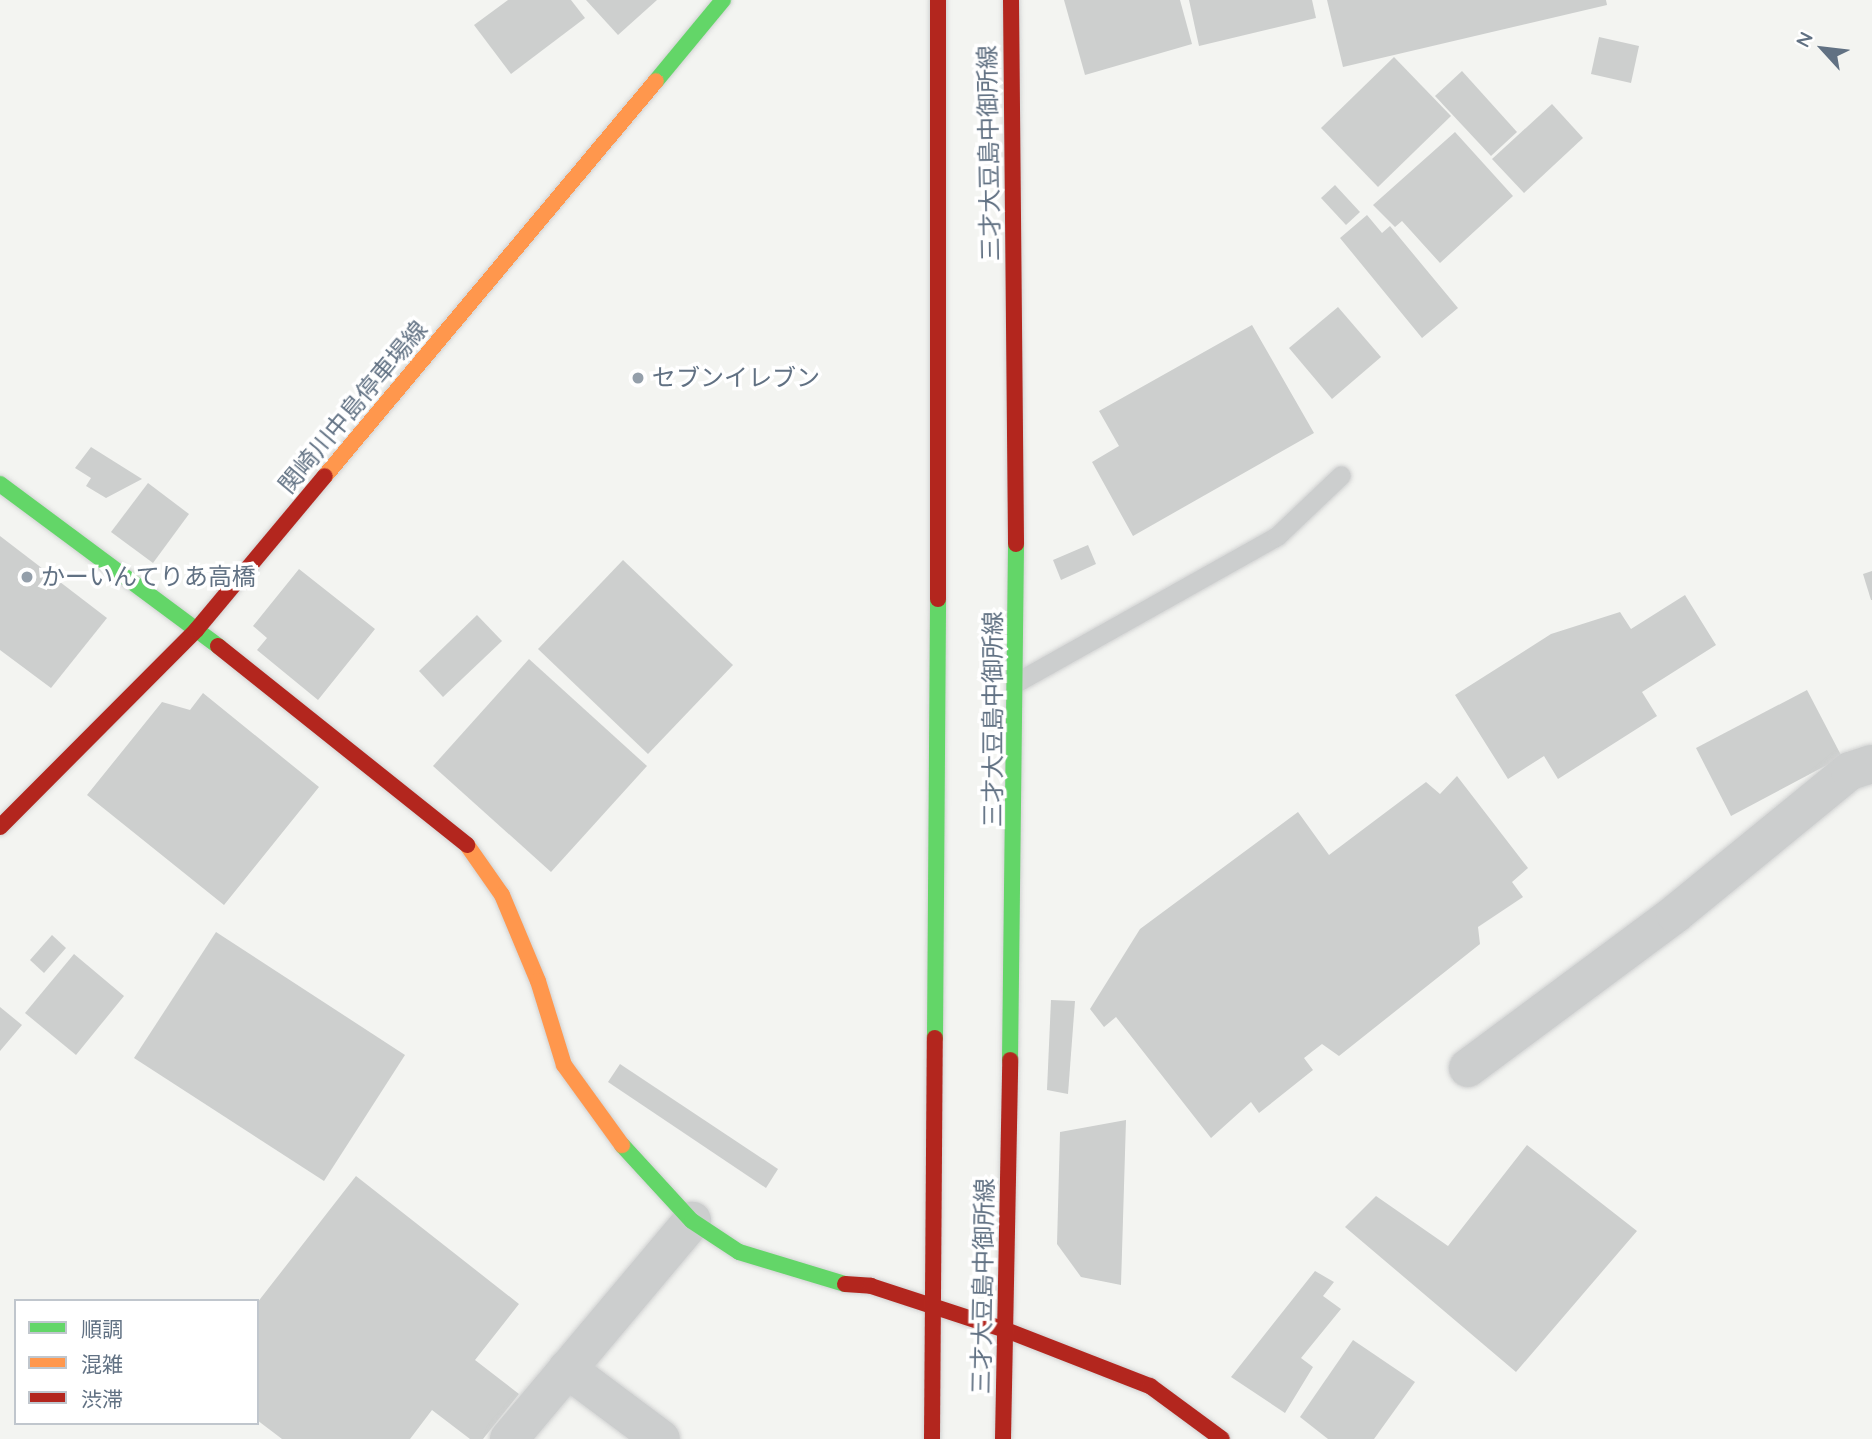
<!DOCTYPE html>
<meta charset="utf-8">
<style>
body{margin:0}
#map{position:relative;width:1872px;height:1439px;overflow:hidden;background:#f3f4f1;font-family:Quicksand,"Noto Sans JP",sans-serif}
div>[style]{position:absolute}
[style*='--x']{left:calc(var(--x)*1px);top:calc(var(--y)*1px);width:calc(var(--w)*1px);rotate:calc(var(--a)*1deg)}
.building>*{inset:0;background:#cdcfce}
.roads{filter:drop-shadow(0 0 2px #d1d2d2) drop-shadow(0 0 2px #d1d2d2)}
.lane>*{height:19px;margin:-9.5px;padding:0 9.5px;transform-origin:9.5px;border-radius:9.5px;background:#cccece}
.street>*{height:38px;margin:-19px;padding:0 19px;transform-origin:19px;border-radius:19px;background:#cccece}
.fast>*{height:16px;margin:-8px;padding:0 8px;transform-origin:8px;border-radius:8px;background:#63d668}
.slow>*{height:16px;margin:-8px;padding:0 8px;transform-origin:8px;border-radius:8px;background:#ff974d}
.jam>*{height:16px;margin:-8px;padding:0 8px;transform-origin:8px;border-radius:8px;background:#b3261e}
.dots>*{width:19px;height:19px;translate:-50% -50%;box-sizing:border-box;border:4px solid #fff;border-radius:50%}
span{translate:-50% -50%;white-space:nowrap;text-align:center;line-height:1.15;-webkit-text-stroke:7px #fff;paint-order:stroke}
.street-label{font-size:24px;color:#617183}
.poi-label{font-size:24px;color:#617183}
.left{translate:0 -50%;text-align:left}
.legend{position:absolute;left:14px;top:1299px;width:245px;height:126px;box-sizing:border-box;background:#fff;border:2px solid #c0c6cd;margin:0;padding:9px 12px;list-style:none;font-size:21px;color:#617183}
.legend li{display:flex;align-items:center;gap:14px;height:35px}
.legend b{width:35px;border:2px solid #c0c6cd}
.north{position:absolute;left:1788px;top:14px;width:70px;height:70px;-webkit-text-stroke:5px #fff;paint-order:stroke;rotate:297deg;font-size:19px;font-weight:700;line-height:28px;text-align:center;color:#617183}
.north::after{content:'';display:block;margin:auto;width:24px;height:32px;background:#617183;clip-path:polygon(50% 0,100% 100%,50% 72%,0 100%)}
</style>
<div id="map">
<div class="building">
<div style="clip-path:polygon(508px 0,571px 0,585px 18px,511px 74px,474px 25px)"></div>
<div style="clip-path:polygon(586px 0,657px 0,618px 35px)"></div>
<div style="clip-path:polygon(1064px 0,1180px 0,1192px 44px,1085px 75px)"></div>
<div style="clip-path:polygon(1189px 0,1312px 0,1316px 18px,1199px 46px)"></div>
<div style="clip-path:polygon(1327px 0,1606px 0,1607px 5px,1343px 67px)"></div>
<div style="clip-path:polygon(1599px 37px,1639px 46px,1631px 83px,1591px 74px)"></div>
<div style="clip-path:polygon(1394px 57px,1451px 116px,1378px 187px,1321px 128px)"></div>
<div style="clip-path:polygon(1462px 71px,1517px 132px,1491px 156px,1435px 96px)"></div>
<div style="clip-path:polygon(1552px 104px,1583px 138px,1524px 193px,1492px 159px)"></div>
<div style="clip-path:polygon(1455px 132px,1513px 196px,1440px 263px,1402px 221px,1395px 227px,1373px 205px)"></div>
<div style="clip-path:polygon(1335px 185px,1360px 212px,1346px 225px,1321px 198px)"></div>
<div style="clip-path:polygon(1367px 215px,1382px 233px,1390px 226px,1458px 308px,1422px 338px,1340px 238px)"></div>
<div style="clip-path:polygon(1338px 307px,1381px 357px,1332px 399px,1289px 348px)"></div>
<div style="clip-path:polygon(1252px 325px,1314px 433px,1133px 536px,1092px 462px,1119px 446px,1099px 411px)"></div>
<div style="clip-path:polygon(91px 447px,142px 479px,106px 498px,86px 486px,91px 478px,75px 468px)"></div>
<div style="clip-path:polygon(148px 483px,189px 514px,153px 563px,111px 532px)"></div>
<div style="clip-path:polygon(0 536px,107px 618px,51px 688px,0 650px)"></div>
<div style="clip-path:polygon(1088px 545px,1096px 564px,1061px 580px,1053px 560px)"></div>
<div style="clip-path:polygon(623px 560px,733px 665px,648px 754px,538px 649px)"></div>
<div style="clip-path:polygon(299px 569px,375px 629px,318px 700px,257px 650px,267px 638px,253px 626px)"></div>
<div style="clip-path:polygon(1872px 571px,1872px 600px,1871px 600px,1863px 574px)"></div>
<div style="clip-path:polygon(1685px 595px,1716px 645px,1642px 692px,1657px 716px,1558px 779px,1544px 756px,1508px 779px,1455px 695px,1551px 634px,1620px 612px,1631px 629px)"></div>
<div style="clip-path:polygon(477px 615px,502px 641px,443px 697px,419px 671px)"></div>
<div style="clip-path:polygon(529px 659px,647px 766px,551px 872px,433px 766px)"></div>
<div style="clip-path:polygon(1807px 690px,1842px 757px,1731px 816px,1696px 748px)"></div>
<div style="clip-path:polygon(203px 693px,319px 787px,224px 905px,87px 795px,162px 702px,190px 710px)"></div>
<div style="clip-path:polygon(1457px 776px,1528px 868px,1512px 882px,1523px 897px,1478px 927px,1480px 944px,1339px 1056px,1322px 1044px,1304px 1058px,1313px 1070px,1259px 1113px,1251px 1102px,1211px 1138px,1116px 1017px,1104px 1027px,1090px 1009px,1140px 929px,1298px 812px,1329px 855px,1426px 782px,1440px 794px)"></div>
<div style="clip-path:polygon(216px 932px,405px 1055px,324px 1181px,134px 1058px)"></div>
<div style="clip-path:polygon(52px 935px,66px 948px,44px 973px,30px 960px)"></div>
<div style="clip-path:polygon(74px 954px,124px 996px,76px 1055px,25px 1013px)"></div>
<div style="clip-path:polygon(1051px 1000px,1075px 1001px,1068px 1094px,1047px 1090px)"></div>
<div style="clip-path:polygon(0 1007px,22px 1025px,0 1051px)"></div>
<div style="clip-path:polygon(620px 1064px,778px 1169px,766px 1188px,608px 1082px)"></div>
<div style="clip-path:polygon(1126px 1120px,1121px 1285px,1081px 1277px,1057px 1244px,1060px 1132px)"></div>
<div style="clip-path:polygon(1527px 1145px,1637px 1231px,1516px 1372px,1345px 1227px,1376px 1196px,1448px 1246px)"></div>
<div style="clip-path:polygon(356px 1176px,519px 1304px,475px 1360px,519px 1394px,483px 1439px,470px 1439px,432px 1410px,410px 1439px,282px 1439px,257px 1420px,257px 1303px)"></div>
<div style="clip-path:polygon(1315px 1271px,1334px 1282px,1323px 1296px,1341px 1309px,1301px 1358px,1313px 1367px,1285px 1413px,1231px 1377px)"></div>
<div style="clip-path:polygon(1353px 1340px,1415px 1382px,1374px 1439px,1328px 1439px,1300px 1417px)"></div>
</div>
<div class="roads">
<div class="lane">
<div style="--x:1017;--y:682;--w:298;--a:-29.3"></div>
<div style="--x:1277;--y:536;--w:88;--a:-43.6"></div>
</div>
<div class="street">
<div style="--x:1468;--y:1068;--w:258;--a:-36.6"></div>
<div style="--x:1675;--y:914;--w:226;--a:-39.3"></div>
<div style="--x:1850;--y:771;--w:23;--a:-18"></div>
<div style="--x:567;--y:1369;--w:117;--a:36.7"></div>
<div style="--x:509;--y:1439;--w:285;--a:-50"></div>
</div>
<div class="fast">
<div style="--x:656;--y:81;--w:105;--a:-50.4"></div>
<div style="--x:0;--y:484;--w:272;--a:36.6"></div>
<div style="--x:935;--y:1038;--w:439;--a:-89.6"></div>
<div style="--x:1010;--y:1060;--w:516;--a:-89.33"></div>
<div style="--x:622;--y:1145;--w:103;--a:47.4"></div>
<div style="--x:692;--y:1221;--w:56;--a:33.4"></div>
<div style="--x:739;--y:1252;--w:111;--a:16.8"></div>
</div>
<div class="slow">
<div style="--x:325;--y:476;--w:515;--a:-50.04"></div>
<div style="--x:467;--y:845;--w:61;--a:55"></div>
<div style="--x:502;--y:895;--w:93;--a:67.3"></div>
<div style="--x:538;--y:981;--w:88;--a:72.8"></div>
<div style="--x:564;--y:1065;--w:99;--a:54.1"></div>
</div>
<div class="jam">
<div style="--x:1011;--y:0;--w:544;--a:89.47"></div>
<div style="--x:938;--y:599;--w:599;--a:-90"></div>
<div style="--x:218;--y:646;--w:319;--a:38.6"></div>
<div style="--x:0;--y:827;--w:279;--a:-45.1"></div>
<div style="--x:197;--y:629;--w:199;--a:-50.1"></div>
<div style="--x:845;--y:1284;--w:26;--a:4"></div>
<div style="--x:871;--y:1286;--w:142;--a:18.1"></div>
<div style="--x:1006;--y:1330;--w:155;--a:21.3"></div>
<div style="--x:1150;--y:1386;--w:89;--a:36.4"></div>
<div style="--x:932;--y:1439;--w:401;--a:-89.6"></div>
<div style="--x:1003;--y:1439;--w:379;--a:-88.9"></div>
</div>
</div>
<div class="dots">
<div style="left:638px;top:378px;background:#949faa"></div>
<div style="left:27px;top:577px;background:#949faa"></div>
</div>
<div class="street-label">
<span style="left:989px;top:153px;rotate:-91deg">三才大豆島中御所線</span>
<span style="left:353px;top:407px;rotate:-50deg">関崎川中島停車場線</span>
<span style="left:993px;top:719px;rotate:-90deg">三才大豆島中御所線</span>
<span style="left:983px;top:1286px;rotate:-89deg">三才大豆島中御所線</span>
</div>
<div class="poi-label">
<span class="left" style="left:652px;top:378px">セブンイレブン</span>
<span class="left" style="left:41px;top:577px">かーいんてりあ高橋</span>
</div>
<ul class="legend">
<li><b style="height:9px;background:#63d668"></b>順調</li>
<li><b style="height:9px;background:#ff974d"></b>混雑</li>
<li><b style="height:9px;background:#b3261e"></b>渋滞</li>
</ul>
<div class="north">N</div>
</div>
